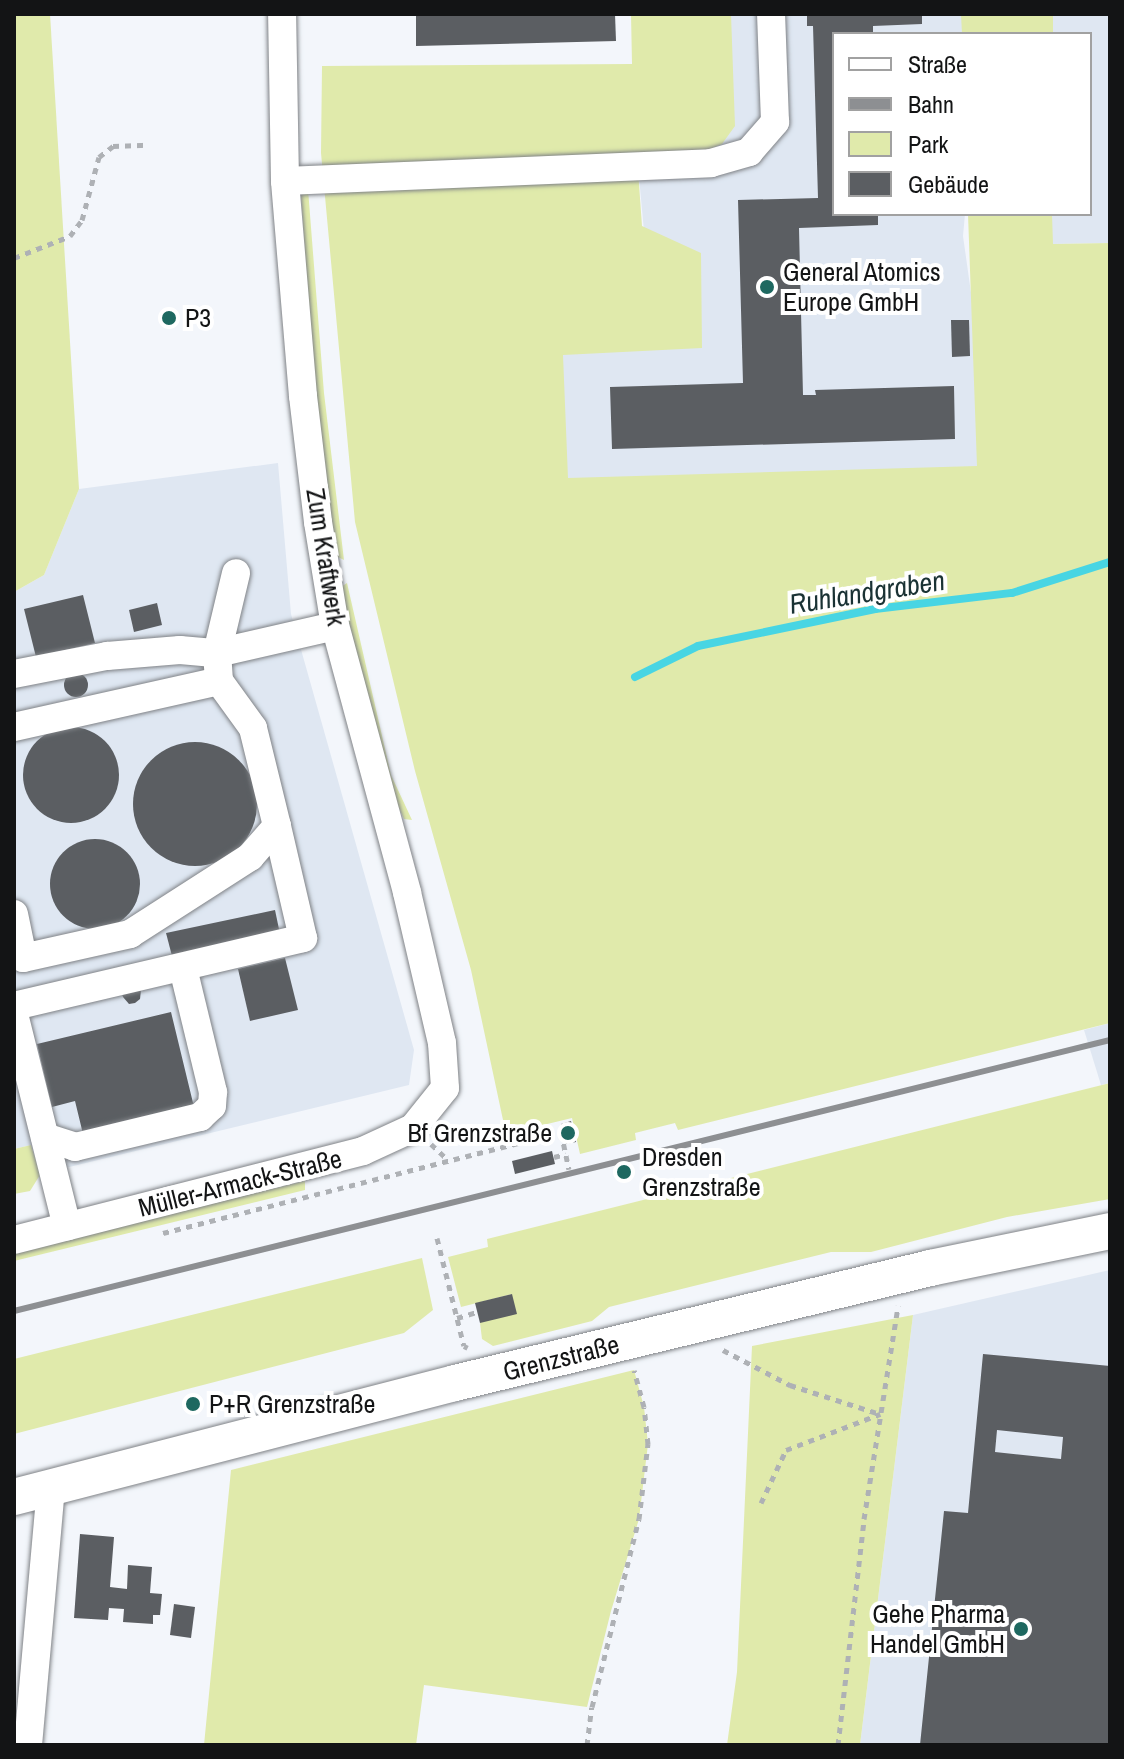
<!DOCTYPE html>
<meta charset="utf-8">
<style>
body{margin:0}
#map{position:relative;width:1124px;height:1759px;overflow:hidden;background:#f3f6fb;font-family:"Archivo Narrow",sans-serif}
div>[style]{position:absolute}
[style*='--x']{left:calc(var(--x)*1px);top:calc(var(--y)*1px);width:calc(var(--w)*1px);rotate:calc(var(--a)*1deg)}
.built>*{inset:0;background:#dfe7f2}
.green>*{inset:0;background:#e0eaab}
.stream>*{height:8px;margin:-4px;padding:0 4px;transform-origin:4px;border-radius:4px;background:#48d5e3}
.building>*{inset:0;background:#5b5e62}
.round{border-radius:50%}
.path>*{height:5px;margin-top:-2.5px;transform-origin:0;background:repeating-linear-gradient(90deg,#aeb1b5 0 6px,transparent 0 12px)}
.roads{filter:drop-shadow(0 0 2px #7f8286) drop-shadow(0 0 2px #7f8286)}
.minor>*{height:28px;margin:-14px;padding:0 14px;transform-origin:14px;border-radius:14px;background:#fff}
.major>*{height:36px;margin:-18px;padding:0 18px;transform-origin:18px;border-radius:18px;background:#fff}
.rail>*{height:6px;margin:-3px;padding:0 3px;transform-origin:3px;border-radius:3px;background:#8d8f92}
.dots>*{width:22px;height:22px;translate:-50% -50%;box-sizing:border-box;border:4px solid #fff;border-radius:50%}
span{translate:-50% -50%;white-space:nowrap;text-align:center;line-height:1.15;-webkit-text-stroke:8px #fff;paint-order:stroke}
.poi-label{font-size:26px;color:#131415}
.left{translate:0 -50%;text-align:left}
.right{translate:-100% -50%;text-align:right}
.street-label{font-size:26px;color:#131415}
.water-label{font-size:28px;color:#1a3234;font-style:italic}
.frame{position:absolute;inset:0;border:16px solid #131415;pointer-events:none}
.legend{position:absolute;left:832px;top:32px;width:260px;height:184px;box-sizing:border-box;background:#fff;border:2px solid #a1a1a1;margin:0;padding:10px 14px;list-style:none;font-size:24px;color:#131415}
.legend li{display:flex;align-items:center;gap:16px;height:40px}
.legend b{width:40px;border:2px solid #a1a1a1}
</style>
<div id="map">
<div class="built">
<div style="clip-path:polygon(726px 14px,981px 14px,980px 34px,834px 34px,834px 214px,965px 214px,963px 236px,996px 470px,562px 484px,562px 355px,651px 306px,637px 156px)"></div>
<div style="clip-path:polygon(1053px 14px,1110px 14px,1110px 243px,1052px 244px,1052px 214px,1090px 214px,1090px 34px,1053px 34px)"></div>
<div style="clip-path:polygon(278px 463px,291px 614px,414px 1050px,409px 1085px,65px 1168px,59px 1148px,34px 1154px,31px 1145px,14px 1149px,14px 592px,44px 575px,79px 489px)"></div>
<div style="clip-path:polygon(1110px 1023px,1110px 1083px,1101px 1085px,1084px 1030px)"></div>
<div style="clip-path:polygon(1110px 1270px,1110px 1745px,860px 1745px,913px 1315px)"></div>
</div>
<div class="green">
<div style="clip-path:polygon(14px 14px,50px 14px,79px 489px,44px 575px,14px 592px)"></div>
<div style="clip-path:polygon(631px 14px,731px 14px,735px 126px,722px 144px,701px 153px,637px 156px,642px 226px,701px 253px,702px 348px,563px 355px,568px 478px,977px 466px,968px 214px,1052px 214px,1053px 244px,1110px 243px,1110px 1023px,678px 1130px,675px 1123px,635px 1133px,636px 1140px,580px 1154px,572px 1118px,506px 1134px,471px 970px,415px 771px,355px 522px,321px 153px,322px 66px,632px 64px)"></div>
<div style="clip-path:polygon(961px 14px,1053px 14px,1053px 34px,962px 34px)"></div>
<div style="clip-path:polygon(308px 189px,324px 393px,344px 560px,336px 556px,315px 394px,301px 195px)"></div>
<div style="clip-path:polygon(347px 583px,391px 775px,412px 820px,404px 819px,385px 778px,341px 587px)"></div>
<div style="clip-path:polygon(1110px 1083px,1110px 1199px,1007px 1217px,871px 1252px,831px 1252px,609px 1307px,592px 1321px,493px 1346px,482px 1339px,480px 1323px,512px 1294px,461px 1307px,448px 1257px,488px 1247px,487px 1239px)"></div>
<div style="clip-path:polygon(31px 1145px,40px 1175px,30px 1191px,14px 1194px,14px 1149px)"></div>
<div style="clip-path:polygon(305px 1181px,305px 1190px,14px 1261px,14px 1252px)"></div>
<div style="clip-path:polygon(422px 1258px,433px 1310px,404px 1333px,14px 1434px,14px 1359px)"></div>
<div style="clip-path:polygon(913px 1315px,860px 1745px,727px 1745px,737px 1672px,752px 1346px)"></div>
<div style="clip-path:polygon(634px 1370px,644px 1407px,648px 1444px,639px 1519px,611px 1611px,587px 1707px,424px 1685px,416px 1745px,204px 1745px,231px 1470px)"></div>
</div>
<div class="stream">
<div style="--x:635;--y:677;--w:70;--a:-26.2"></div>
<div style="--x:698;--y:646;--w:181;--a:-11.8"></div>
<div style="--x:875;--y:609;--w:138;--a:-6.7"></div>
<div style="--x:1012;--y:593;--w:103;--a:-17.6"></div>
</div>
<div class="building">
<div style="clip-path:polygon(416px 14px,615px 14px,616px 41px,416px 46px)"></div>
<div style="clip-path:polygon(807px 14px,922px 14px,922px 24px,873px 26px,873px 34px,834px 34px,834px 214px,878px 214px,878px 225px,799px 228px,803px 395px,816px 395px,815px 390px,954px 386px,955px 439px,612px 449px,610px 387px,743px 383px,738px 200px,818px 198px,813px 26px,807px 26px)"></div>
<div style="clip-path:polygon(951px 320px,969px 320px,970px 356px,952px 357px)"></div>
<div style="clip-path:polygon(83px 595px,95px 643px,36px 657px,24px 609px)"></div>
<div style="clip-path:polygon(157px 603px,162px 625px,134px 632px,129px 610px)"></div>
<div class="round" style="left:64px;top:673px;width:24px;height:24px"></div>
<div class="round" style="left:23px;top:727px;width:96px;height:96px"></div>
<div class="round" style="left:133px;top:742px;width:124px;height:124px"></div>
<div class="round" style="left:50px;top:839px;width:90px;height:90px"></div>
<div style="clip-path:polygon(275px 910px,280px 934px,172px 956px,166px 933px)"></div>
<div style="clip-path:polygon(285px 958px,298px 1010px,250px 1021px,238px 969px)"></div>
<div style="clip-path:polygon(141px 990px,140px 999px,135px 1003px,129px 1004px,123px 997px,122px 994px)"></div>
<div style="clip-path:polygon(171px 1012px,194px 1107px,83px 1134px,75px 1101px,52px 1107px,37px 1044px)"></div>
<div style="clip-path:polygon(571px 1121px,576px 1142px,566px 1144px,561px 1124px)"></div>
<div style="clip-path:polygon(552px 1151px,555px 1164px,515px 1174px,512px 1161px)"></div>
<div style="clip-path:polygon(512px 1294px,517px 1314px,480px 1323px,475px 1303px)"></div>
<div style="clip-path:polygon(evenodd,983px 1354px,1110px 1366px,1110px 1745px,920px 1745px,944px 1511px,968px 1513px,983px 1354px,997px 1430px,1063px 1437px,1061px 1459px,995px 1452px,997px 1430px)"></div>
<div style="clip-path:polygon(80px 1534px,114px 1537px,110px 1587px,127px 1589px,128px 1565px,152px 1567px,150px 1593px,162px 1594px,160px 1615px,153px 1615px,153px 1624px,123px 1622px,124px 1609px,109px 1608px,108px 1620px,74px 1618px)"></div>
<div style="clip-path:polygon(174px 1604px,195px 1607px,191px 1638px,170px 1635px)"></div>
</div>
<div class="path">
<div style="--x:14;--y:258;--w:60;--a:-21.4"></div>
<div style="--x:70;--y:236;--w:20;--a:-53"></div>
<div style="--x:82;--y:220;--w:65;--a:-74.9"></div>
<div style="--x:99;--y:157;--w:18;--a:-38"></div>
<div style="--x:113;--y:146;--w:35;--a:-2"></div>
<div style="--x:431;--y:1144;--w:22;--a:43"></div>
<div style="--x:554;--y:1157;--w:12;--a:-14"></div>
<div style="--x:163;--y:1233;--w:411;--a:-14.2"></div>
<div style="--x:561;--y:1132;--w:38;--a:78"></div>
<div style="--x:437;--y:1238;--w:111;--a:76"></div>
<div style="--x:464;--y:1346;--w:4;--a:27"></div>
<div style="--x:457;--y:1318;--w:21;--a:-17"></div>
<div style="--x:723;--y:1350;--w:76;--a:27.6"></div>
<div style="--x:790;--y:1385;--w:95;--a:17.9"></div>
<div style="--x:761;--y:1503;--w:59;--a:-64.7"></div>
<div style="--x:786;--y:1450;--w:101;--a:-21"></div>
<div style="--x:587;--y:1745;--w:38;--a:-83"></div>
<div style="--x:592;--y:1707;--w:194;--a:-76"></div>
<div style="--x:639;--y:1519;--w:76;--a:-83.2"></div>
<div style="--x:648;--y:1444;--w:37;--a:-96"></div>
<div style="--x:644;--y:1407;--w:38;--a:-105"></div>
<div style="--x:838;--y:1745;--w:227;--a:-83.4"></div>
<div style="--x:864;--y:1519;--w:216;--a:-80.9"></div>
</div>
<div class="roads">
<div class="minor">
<div style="--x:285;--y:181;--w:426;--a:-2.4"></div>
<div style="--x:711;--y:163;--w:40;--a:-16"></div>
<div style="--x:749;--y:152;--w:40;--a:-49"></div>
<div style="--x:775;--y:122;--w:108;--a:-92.1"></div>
<div style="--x:14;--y:674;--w:95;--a:-11"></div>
<div style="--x:107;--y:656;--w:73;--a:-4.7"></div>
<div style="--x:180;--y:650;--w:37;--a:5"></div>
<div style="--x:217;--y:653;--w:121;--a:-12.9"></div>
<div style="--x:14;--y:727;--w:210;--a:-12.6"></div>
<div style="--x:14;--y:914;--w:45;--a:78.4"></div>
<div style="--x:23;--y:958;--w:110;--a:-12.6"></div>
<div style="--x:130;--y:934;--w:143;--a:-32.7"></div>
<div style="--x:250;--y:857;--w:41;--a:-48.9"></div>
<div style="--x:277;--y:826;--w:101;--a:-103.8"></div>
<div style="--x:253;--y:728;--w:58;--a:-125.9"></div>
<div style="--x:219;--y:681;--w:28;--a:-94"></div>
<div style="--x:217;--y:653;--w:82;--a:-76.6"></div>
<div style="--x:14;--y:1006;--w:297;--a:-13.2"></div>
<div style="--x:303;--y:938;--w:115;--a:-103.1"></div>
<div style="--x:14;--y:1014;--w:219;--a:76"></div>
<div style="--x:45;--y:1137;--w:32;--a:18"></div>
<div style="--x:75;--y:1147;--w:129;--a:-13.5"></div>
<div style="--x:200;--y:1117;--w:16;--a:-43"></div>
<div style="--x:212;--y:1106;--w:14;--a:-86"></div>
<div style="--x:213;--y:1092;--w:128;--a:-103.6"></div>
<div style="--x:14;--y:1240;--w:360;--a:-14.3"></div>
<div style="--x:363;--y:1151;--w:55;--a:-24.7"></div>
<div style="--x:413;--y:1128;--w:51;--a:-51.3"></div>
<div style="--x:445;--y:1088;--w:45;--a:-93.8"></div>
<div style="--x:442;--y:1043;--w:155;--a:-103.1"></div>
<div style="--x:407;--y:892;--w:276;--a:-105.1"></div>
<div style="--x:335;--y:626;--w:105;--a:-99.3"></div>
<div style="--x:318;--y:522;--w:127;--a:-96.8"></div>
<div style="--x:303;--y:396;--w:216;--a:-94.8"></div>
<div style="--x:285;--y:181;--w:167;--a:-91"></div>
<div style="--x:28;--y:1745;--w:259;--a:-84.9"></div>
</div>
<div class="major">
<div style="--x:14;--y:1497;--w:455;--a:-14.5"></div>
<div style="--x:455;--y:1383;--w:489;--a:-13.6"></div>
<div style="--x:930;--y:1268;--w:184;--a:-11.6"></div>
</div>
</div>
<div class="rail">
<div style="--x:14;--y:1311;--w:1129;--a:-13.89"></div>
</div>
<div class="dots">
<div style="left:767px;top:287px;background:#1e6860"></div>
<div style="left:169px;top:318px;background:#1e6860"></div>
<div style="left:568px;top:1133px;background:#1e6860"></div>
<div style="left:624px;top:1172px;background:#1e6860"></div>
<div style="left:193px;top:1404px;background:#1e6860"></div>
<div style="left:1021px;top:1629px;background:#1e6860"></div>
</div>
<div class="poi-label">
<span class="left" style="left:783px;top:287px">General Atomics<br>Europe GmbH</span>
<span class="left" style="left:185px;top:318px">P3</span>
<span class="right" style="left:552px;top:1133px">Bf Grenzstraße</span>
<span class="left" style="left:642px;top:1172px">Dresden<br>Grenzstraße</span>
<span class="left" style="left:209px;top:1404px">P+R Grenzstraße</span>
<span class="right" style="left:1005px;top:1629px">Gehe Pharma<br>Handel GmbH</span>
</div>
<div class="street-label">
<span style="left:326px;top:557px;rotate:81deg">Zum Kraftwerk</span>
<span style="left:240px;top:1183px;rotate:-14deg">Müller-Armack-Straße</span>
<span style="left:561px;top:1358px;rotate:-14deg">Grenzstraße</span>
</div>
<div class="water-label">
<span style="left:867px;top:592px;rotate:-9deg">Ruhlandgraben</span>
</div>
<div class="frame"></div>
<ul class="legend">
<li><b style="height:10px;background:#fff"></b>Straße</li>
<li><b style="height:10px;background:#8d8f92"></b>Bahn</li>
<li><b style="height:22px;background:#e0eaab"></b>Park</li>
<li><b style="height:22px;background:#5b5e62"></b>Gebäude</li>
</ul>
</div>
